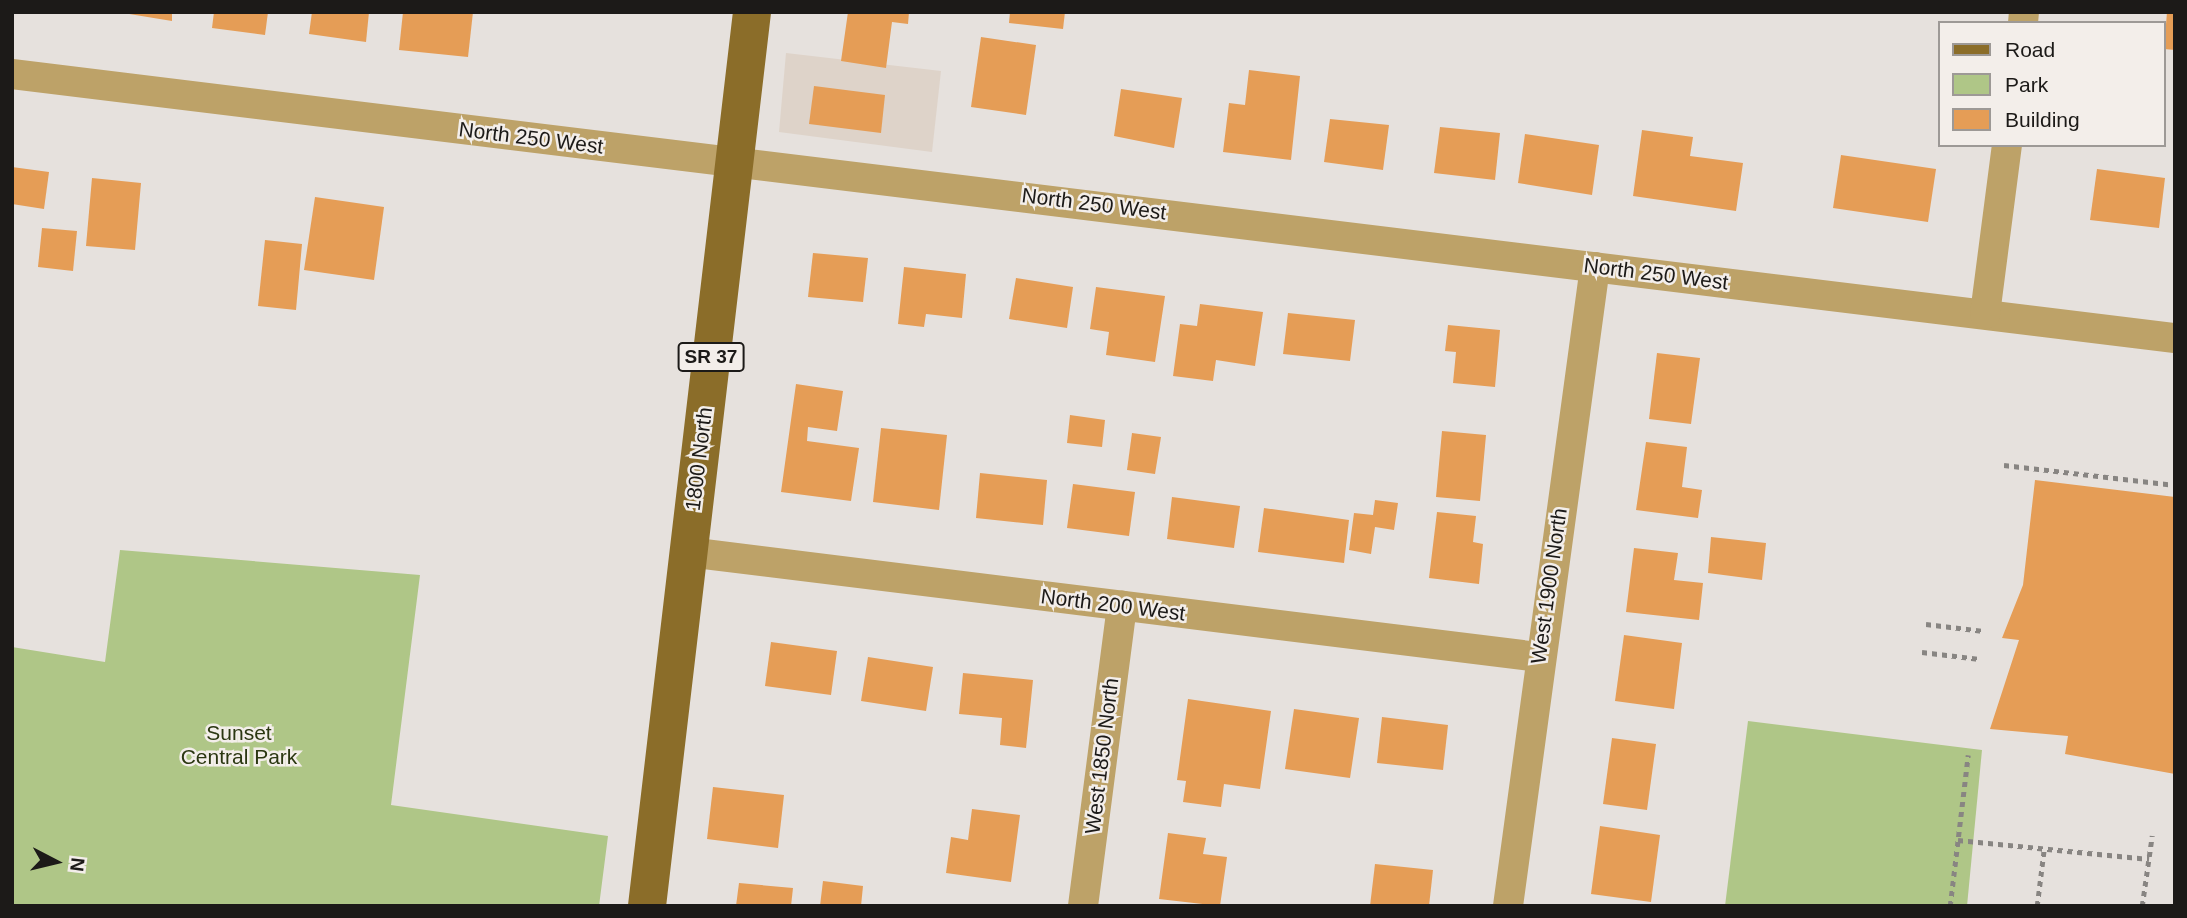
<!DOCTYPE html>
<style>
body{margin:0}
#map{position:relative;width:2187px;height:918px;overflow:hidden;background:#e6e1dd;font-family:Helvetica,sans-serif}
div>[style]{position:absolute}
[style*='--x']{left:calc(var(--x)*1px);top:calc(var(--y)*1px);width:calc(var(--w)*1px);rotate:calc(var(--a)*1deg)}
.built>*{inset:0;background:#ded3c9}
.green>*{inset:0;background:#afc687}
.building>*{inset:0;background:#e59d56}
.path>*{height:4.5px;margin-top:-2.25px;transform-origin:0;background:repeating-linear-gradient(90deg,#888582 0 5px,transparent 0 10px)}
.street>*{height:30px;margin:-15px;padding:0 15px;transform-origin:15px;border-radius:15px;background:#bda268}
.primary>*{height:38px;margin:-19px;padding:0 19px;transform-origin:19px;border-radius:19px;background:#8b6d29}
span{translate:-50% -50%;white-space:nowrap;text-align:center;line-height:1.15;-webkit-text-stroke:5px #f3eeea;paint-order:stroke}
.shield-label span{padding:2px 5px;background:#f3eeea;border:2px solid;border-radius:5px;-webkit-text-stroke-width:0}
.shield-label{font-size:19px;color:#1c1a18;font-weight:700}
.street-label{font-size:21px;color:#1c1a18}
.park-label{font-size:21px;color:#2b3711}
.frame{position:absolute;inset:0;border:14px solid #1c1a18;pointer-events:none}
.legend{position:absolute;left:1938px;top:21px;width:228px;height:126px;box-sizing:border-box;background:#f3eeea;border:2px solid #9d9996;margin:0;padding:9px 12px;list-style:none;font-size:21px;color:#1c1a18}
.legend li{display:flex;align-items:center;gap:14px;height:35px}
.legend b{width:35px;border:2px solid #9d9996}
.north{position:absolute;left:21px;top:827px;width:70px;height:70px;-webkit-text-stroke:5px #f3eeea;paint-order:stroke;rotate:97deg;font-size:19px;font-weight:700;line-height:28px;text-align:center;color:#1c1a18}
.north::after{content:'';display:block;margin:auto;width:24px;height:32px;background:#1c1a18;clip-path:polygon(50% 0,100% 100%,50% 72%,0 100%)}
</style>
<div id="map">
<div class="built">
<div style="clip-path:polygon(786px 53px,941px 71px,932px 152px,779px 132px)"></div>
</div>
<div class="green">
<div style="clip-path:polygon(120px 550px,420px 575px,391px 805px,608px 836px,599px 906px,12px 906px,12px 647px,105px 662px)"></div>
<div style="clip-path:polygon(1748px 721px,1982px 750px,1967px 906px,1725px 906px)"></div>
</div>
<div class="building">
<div style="clip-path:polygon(117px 12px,172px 12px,172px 21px)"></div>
<div style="clip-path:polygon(214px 12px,268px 12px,265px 35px,212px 28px)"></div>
<div style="clip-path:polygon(312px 12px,369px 12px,366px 42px,309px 34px)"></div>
<div style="clip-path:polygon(403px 12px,473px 12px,468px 57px,399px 50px)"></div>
<div style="clip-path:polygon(848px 12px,909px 12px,908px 24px,892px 22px,886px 68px,841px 61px)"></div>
<div style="clip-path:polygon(1010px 12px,1065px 12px,1063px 29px,1009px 23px)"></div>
<div style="clip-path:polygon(2167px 12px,2175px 12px,2175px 50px,2164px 49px)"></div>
<div style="clip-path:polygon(981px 37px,1036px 45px,1026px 115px,971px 107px)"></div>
<div style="clip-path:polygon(1249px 70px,1300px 76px,1291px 160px,1223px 152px,1229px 103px,1245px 105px)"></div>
<div style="clip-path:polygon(814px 86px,885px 95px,881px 133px,809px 124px)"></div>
<div style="clip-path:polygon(1121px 89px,1182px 98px,1174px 148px,1114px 136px)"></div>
<div style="clip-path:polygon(1330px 119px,1389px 125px,1383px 170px,1324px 162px)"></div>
<div style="clip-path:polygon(1440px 127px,1500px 133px,1495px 180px,1434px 173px)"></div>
<div style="clip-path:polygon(1642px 130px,1693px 137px,1690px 156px,1743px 163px,1736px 211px,1633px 196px)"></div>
<div style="clip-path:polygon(1525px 134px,1599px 145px,1592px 195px,1518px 183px)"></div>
<div style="clip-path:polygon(1841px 155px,1936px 169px,1928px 222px,1833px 208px)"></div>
<div style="clip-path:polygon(12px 167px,49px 172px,44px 209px,12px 204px)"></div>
<div style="clip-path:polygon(2097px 169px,2165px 178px,2159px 228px,2090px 220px)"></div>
<div style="clip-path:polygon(92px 178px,141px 183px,135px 250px,86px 246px)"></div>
<div style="clip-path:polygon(315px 197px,384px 207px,374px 280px,304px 270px)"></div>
<div style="clip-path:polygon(42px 228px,77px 231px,73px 271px,38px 267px)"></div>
<div style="clip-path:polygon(265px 240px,302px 244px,296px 310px,258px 306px)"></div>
<div style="clip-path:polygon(813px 253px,868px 258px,863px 302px,808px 297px)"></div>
<div style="clip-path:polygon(904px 267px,966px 274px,962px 318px,926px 314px,924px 327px,898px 324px)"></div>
<div style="clip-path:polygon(1016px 278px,1073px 287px,1067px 328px,1009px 319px)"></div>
<div style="clip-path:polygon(1096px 287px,1165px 296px,1155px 362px,1106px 355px,1109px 332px,1090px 329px)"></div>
<div style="clip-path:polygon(1200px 304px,1263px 312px,1255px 366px,1216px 360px,1213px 381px,1173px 376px,1180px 324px,1197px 326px)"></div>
<div style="clip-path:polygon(1288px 313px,1355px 320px,1350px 361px,1283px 354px)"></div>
<div style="clip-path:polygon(1448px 325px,1500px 330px,1495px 387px,1453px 383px,1456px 352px,1445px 351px)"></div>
<div style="clip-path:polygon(1657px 353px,1700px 358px,1691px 424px,1649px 419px)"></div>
<div style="clip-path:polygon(796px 384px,843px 391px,837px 431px,808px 427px,807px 441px,859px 448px,851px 501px,781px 492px)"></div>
<div style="clip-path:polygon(1070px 415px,1105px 420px,1102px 447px,1067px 443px)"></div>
<div style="clip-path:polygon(881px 428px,947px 435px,939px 510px,873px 502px)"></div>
<div style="clip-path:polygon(1442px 431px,1486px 435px,1480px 501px,1436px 497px)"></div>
<div style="clip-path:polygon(1132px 433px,1161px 437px,1155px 474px,1127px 470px)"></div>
<div style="clip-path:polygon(1646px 442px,1687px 447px,1682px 487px,1702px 490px,1698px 518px,1636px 510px)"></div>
<div style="clip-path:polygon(980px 473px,1047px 480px,1043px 525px,976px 518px)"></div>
<div style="clip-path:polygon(2035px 480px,2175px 497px,2175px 774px,2065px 754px,2068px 736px,1990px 729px,2019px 640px,2002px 638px,2023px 585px)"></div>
<div style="clip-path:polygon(1073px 484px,1135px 492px,1129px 536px,1067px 528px)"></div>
<div style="clip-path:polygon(1172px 497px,1240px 506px,1234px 548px,1167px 539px)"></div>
<div style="clip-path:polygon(1375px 500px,1398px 503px,1394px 530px,1375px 527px,1371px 554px,1349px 550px,1354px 513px,1373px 515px)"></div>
<div style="clip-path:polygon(1264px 508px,1349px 520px,1344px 563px,1258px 552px)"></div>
<div style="clip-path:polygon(1437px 512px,1476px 516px,1473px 542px,1483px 544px,1479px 584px,1429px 578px)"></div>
<div style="clip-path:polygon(1711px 537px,1766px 543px,1762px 580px,1708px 573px)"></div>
<div style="clip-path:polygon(1634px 548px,1678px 553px,1674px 580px,1703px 583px,1699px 620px,1626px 612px)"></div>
<div style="clip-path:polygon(1624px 635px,1682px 643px,1674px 709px,1615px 701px)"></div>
<div style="clip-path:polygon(771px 642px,837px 651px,831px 695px,765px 686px)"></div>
<div style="clip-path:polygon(868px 657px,933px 667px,926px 711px,861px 701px)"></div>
<div style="clip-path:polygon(963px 673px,1033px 680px,1026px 748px,1000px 745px,1002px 718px,959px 714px)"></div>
<div style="clip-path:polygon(1188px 699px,1271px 711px,1260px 789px,1224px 784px,1221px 807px,1183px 802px,1186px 781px,1177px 780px)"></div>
<div style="clip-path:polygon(1294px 709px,1359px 718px,1350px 778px,1285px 769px)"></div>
<div style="clip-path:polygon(1382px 717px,1448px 725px,1443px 770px,1377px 763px)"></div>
<div style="clip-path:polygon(1612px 738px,1656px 744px,1647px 810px,1603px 804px)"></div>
<div style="clip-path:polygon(713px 787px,784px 795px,778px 848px,707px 839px)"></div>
<div style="clip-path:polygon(972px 809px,1020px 815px,1011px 882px,946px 873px,951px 837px,968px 840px)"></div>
<div style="clip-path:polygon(1600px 826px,1660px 835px,1651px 902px,1591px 894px)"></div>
<div style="clip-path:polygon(1168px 833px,1206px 838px,1203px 854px,1227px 857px,1220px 906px,1159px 899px)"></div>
<div style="clip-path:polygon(1375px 864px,1433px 870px,1429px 906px,1370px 906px)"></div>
<div style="clip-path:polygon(823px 881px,863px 886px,861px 906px,820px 906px)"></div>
<div style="clip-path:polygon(739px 883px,793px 888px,791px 906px,736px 906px)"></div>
</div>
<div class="path">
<div style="--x:2004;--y:465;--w:172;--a:6.7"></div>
<div style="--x:1926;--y:624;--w:58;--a:6.9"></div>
<div style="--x:1922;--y:652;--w:58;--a:6.9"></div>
<div style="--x:1958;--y:840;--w:192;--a:5.7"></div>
<div style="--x:1950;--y:906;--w:152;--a:-83.2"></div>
<div style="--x:2037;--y:906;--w:57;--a:-83"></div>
<div style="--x:2142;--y:906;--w:71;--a:-81.9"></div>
</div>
<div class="street">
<div style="--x:2023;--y:23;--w:11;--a:-85"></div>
<div style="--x:12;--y:74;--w:2179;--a:6.96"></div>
<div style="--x:1985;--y:314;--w:170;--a:-82.6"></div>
<div style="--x:688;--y:552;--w:856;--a:7.04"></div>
<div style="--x:1083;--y:906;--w:303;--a:-82.6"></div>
<div style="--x:1508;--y:906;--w:645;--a:-82.25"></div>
</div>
<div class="primary">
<div style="--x:647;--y:906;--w:900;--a:-83.3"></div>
</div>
<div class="shield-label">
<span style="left:711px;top:357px">SR 37</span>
</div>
<div class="street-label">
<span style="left:531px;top:138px;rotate:7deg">North 250 West</span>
<span style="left:1094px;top:204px;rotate:7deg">North 250 West</span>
<span style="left:1656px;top:274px;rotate:7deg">North 250 West</span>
<span style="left:699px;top:459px;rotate:-83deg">1800 North</span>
<span style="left:1549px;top:586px;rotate:-82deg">West 1900 North</span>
<span style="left:1113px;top:605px;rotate:7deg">North 200 West</span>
<span style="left:1102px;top:756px;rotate:-83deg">West 1850 North</span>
</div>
<div class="park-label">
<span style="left:239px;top:745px">Sunset<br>Central Park</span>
</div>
<div class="frame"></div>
<ul class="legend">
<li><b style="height:9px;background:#8b6d29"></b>Road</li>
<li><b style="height:19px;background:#afc687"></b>Park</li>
<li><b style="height:19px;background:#e59d56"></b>Building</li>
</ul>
<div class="north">N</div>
</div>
